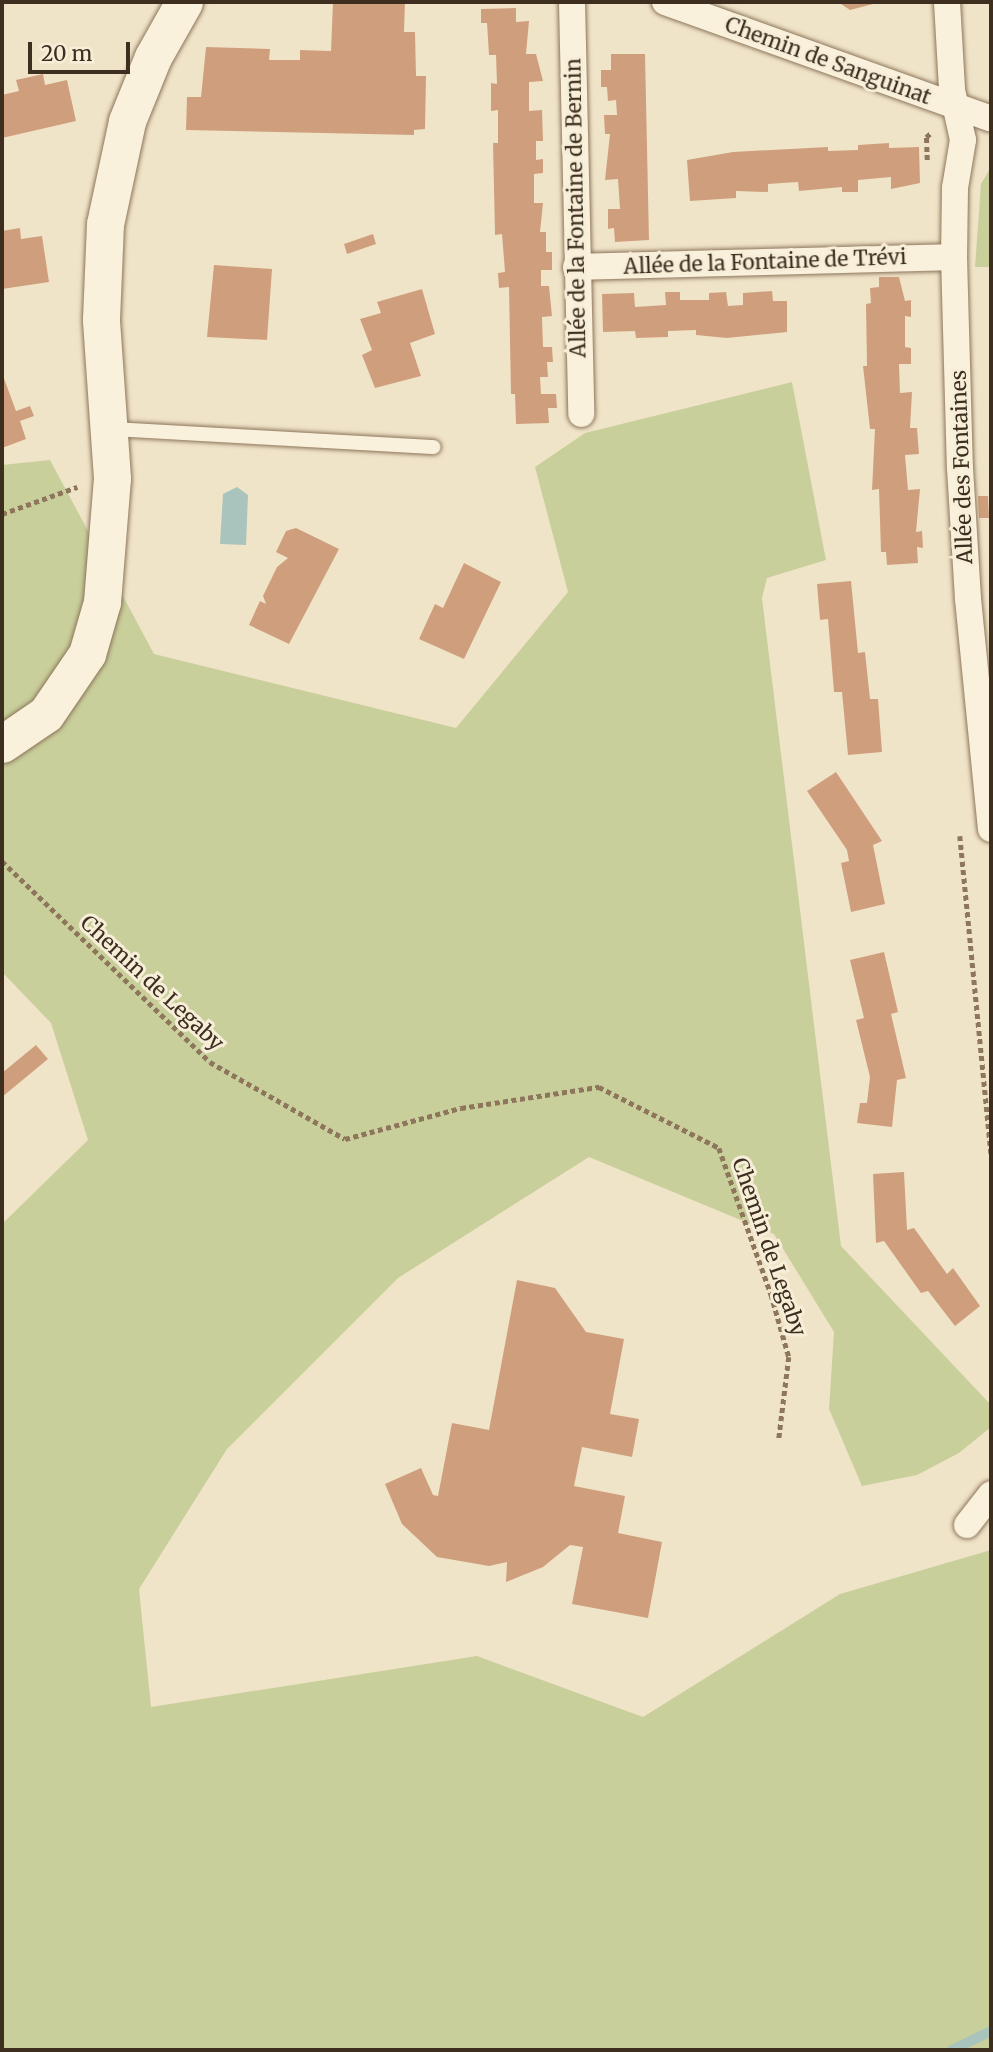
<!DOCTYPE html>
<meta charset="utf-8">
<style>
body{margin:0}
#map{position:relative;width:993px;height:2052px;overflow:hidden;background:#f0e4c8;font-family:Merriweather,serif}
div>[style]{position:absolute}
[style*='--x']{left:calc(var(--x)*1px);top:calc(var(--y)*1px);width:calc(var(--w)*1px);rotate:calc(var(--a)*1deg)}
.green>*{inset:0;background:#c9cf9b}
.water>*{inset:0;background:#a9c4bc}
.stream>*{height:10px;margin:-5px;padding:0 5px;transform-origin:5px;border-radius:5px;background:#a9c4bc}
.building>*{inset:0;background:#cf9f7d}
.path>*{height:4.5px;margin-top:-2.25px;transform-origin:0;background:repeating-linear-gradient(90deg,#8d765c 0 5px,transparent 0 8.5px)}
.roads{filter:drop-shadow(0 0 2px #8d765c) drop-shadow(0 0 2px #8d765c)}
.service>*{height:14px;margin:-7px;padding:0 7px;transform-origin:7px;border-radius:7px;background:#faf1dc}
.minor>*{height:26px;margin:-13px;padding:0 13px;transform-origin:13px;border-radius:13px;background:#faf1dc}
.secondary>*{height:37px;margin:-18.5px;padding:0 18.5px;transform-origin:18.5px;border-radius:18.5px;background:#faf1dc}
span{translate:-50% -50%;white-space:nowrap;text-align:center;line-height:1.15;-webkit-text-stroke:6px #f7eed8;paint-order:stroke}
.street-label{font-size:21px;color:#3d2e20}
.frame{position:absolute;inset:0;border:4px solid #3d2e20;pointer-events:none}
.scale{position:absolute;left:28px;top:42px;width:102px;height:32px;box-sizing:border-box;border:4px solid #3d2e20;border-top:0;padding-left:9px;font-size:21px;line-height:24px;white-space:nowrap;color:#3d2e20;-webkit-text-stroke:5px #f7eed8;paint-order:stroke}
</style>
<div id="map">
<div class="green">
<div style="clip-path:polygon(991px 167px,991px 267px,975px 267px,981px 184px)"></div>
<div style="clip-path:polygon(792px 382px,826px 560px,767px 578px,762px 598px,841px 1246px,991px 1405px,991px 1427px,959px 1453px,917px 1475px,862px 1486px,829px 1409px,834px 1332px,774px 1234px,589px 1157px,398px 1278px,227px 1449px,139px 1589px,151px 1707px,477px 1656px,643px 1717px,840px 1594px,991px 1550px,991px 2050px,2px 2050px,2px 1224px,88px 1140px,51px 1023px,2px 972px,2px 465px,50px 460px,154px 654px,456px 728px,568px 592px,535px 467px,585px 433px)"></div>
</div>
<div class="water">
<div style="clip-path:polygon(237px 487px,248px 495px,246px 545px,220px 544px,223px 494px)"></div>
</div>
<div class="stream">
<div style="--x:952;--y:2050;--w:43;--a:-26"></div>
</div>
<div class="building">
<div style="clip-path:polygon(333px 2px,405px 2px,404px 32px,415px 32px,416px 76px,426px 76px,425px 129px,414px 130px,414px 135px,186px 130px,187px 97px,201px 97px,206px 47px,270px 49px,269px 60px,300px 60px,300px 50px,331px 51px)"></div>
<div style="clip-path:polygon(838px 2px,877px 2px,877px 3px,850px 10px)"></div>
<div style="clip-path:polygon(516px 8px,516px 22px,529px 21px,526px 54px,536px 54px,543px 81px,529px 82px,529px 111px,542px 110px,543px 141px,536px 141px,536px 160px,543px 159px,543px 173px,534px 174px,534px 203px,543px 203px,540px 232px,546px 232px,546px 252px,552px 252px,552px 270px,541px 270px,541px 286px,549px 286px,552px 316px,542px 317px,543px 347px,552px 347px,553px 362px,547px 362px,548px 377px,540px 377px,541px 394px,556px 394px,557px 408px,548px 408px,549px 423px,516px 424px,515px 394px,511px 394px,509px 287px,499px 288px,498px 273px,505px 272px,502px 234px,495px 235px,493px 143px,498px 143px,498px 110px,491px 111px,491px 83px,497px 84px,496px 55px,489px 55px,487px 23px,481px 23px,481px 9px)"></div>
<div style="clip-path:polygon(611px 54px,645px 54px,649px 240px,615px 242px,614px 228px,608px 229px,608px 209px,620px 209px,618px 179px,605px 180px,610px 134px,605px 134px,604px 115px,617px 115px,616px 100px,608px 101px,607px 87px,601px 87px,601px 70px,611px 70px)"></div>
<div style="clip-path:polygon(43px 74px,45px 85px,67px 80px,76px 121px,2px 138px,2px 95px,19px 91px,16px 80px)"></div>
<div style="clip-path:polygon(889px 143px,889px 148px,919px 147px,920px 183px,891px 189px,891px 177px,858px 180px,858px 192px,842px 192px,842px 187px,799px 191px,798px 182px,782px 183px,768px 184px,768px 192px,736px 191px,736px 198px,690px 201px,687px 160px,733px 152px,828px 147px,828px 151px,858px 150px,858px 145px)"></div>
<div style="clip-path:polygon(20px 228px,21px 239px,42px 236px,49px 282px,2px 289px,2px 231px)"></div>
<div style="clip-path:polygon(373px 234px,376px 244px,347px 254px,344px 244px)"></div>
<div style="clip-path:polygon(214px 265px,272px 269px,267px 340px,207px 337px)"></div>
<div style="clip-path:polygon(879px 277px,899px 277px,905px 301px,911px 300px,911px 317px,905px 316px,905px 347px,911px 348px,911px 364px,899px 364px,900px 393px,912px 392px,910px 428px,917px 428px,919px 454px,905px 455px,908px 490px,920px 489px,916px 532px,922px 531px,923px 548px,917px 547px,918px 563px,887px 565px,886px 552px,881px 552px,879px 489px,872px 490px,875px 429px,870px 429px,863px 366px,867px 366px,866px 304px,871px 303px,870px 288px,879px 287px)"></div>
<div style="clip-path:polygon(422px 289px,435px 334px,410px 343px,421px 376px,375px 388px,362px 355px,372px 350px,360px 319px,381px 313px,377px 302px)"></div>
<div style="clip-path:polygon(772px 291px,773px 301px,787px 301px,787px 332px,727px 338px,696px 335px,696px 330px,668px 331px,668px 337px,636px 338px,635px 331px,603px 332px,602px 294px,634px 293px,635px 307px,666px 305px,665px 292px,680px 292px,680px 300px,709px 300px,709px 293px,726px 292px,728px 306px,743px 305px,743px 293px)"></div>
<div style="clip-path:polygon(2px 373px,16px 411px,30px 406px,34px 416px,20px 421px,26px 439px,2px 448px)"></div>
<div style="clip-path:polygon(978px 496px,988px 496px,989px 518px,979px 518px)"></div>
<div style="clip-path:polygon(296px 528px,339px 549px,289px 644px,249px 625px,260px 601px,266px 604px,263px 596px,277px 567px,288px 558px,276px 552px,286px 531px)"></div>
<div style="clip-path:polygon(464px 563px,501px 582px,464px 659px,419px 639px,435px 604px,443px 608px)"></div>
<div style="clip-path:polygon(851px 581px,858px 653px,865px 652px,870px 699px,878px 699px,882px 752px,848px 755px,842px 692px,834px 692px,828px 619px,820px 620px,817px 584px)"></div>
<div style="clip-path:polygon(836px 772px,882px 841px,873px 845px,885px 904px,851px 912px,841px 863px,849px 861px,847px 850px,807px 791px)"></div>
<div style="clip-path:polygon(884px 952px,898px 1012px,891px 1014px,906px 1078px,897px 1080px,892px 1127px,857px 1123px,860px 1103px,867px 1103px,870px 1077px,856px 1020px,864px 1018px,850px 960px)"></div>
<div style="clip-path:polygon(36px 1045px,48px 1059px,2px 1097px,2px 1073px)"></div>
<div style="clip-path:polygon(904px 1172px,907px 1230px,914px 1228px,947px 1274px,953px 1268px,980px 1306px,955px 1326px,928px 1291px,921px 1293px,884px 1241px,876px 1243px,873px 1174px)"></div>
<div style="clip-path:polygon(517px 1280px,555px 1288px,586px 1332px,624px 1339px,610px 1414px,639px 1419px,632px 1457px,582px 1447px,574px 1486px,625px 1496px,618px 1533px,662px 1542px,648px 1618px,572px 1604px,583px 1547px,570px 1545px,543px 1567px,506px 1582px,507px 1562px,489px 1566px,437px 1557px,402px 1524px,385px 1484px,421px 1468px,433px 1495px,438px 1496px,452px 1423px,489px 1430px)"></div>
</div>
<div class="path">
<div style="--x:927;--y:160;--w:23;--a:-92"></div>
<div style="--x:926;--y:137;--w:6;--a:-39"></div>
<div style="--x:2;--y:514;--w:80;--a:-19.8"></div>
<div style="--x:960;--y:836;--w:321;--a:84.4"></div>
<div style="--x:2;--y:861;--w:289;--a:44"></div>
<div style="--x:210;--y:1062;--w:155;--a:29.7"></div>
<div style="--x:345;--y:1139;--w:120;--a:-15"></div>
<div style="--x:461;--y:1108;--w:140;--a:-8.7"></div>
<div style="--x:599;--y:1087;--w:135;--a:26.9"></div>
<div style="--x:719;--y:1148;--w:155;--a:70.4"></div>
<div style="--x:771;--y:1294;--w:66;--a:74.1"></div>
<div style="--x:789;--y:1357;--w:82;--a:97"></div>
</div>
<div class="roads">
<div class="service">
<div style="--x:111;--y:429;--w:323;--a:3.2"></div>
</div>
<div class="minor">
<div style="--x:572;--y:2;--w:412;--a:88.7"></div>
<div style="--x:665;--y:2;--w:346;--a:19.7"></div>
<div style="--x:947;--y:2;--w:88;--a:86.7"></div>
<div style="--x:952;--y:90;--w:51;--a:77.6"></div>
<div style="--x:963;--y:140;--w:49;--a:99.5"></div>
<div style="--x:955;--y:188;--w:69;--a:90.8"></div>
<div style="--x:954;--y:257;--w:211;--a:88.4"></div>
<div style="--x:960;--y:468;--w:131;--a:86.5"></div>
<div style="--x:968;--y:599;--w:231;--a:84.3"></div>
<div style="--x:576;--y:267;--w:378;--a:-1.5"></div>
<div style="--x:967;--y:1525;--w:39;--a:-52"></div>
</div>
<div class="secondary">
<div style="--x:2;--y:744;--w:53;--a:-34.3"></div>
<div style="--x:46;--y:714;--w:73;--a:-55.7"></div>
<div style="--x:87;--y:654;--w:54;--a:-73.9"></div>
<div style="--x:102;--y:602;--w:124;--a:-85.4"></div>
<div style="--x:112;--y:478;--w:159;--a:-94"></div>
<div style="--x:101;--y:319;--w:95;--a:-87.6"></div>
<div style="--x:105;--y:224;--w:105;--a:-77.9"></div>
<div style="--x:127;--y:121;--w:69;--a:-67.9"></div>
<div style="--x:153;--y:57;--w:63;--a:-60.6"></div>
</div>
</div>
<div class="street-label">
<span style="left:828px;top:61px;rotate:20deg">Chemin de Sanguinat</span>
<span style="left:576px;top:208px;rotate:-91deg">Allée de la Fontaine de Bernin</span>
<span style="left:765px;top:262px;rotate:-2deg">Allée de la Fontaine de Trévi</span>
<span style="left:962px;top:467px;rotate:-92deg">Allée des Fontaines</span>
<span style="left:152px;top:983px;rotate:43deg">Chemin de Legaby</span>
<span style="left:769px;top:1247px;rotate:71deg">Chemin de Legaby</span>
</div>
<div class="frame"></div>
<div class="scale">20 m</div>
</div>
